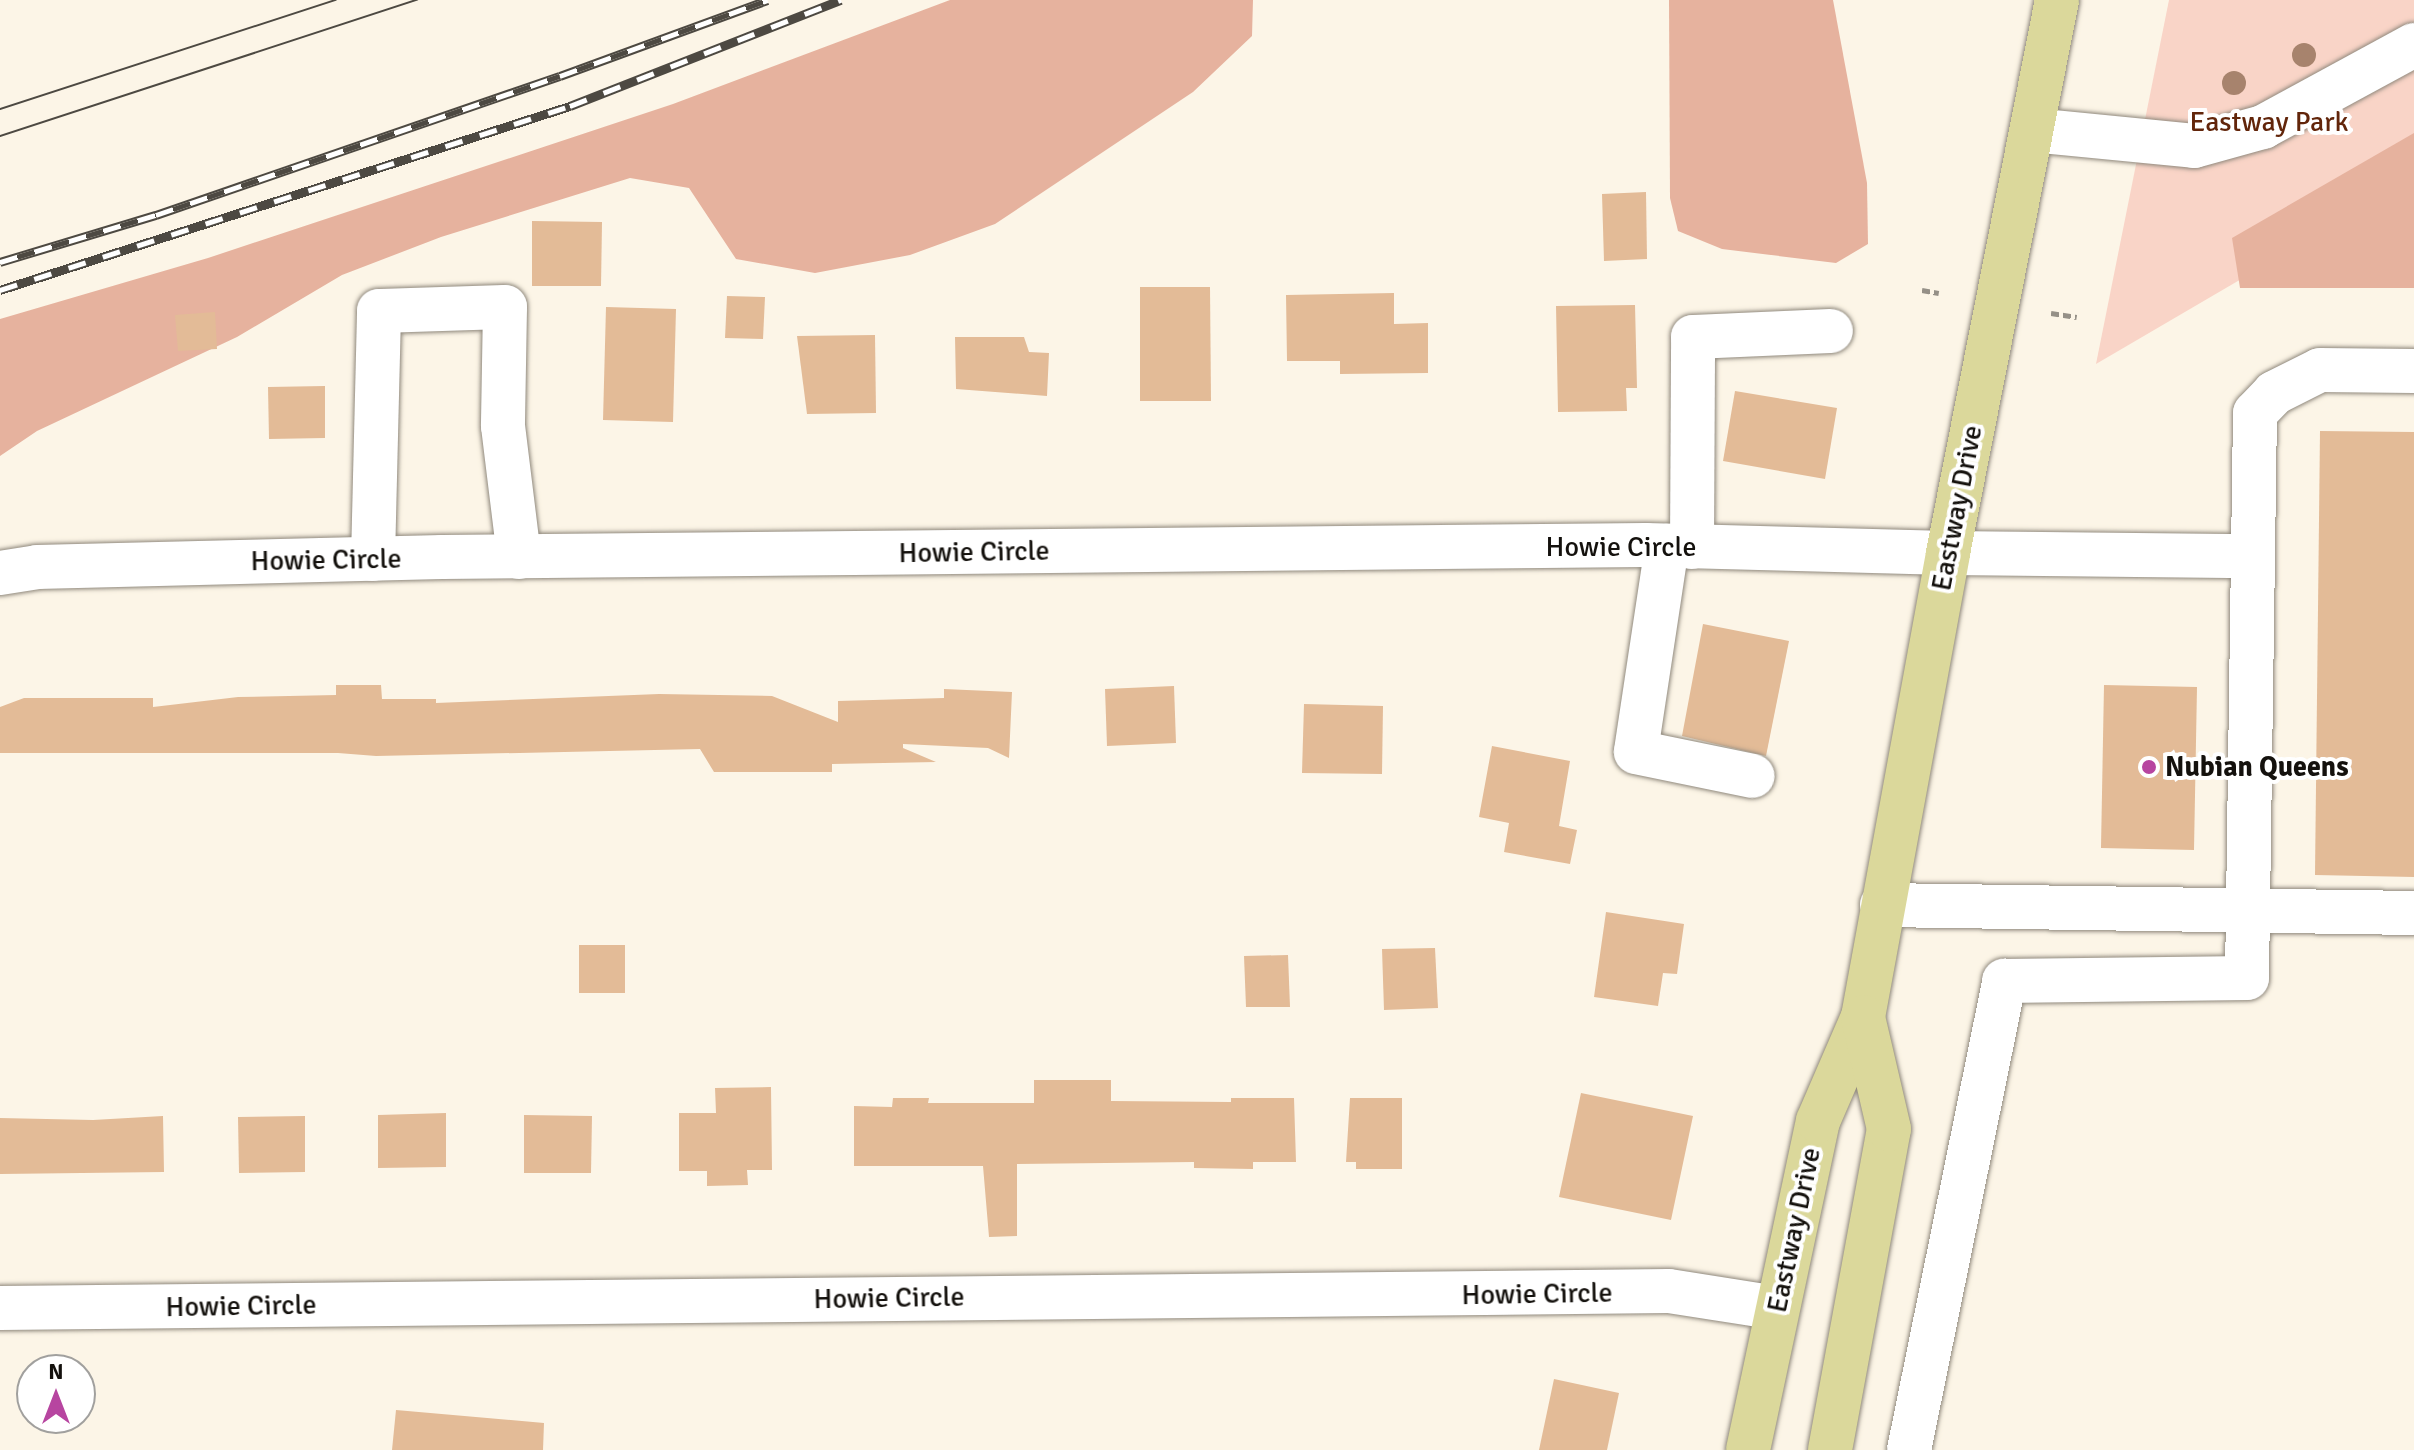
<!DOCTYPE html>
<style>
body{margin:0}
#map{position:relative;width:2414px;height:1450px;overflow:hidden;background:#fcf5e7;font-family:Signika,sans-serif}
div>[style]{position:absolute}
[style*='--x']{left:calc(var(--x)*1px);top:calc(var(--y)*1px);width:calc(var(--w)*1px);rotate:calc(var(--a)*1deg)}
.green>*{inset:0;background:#f9d4c7}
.forest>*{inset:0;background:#e6b29e}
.building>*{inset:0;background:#e3bb97}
.path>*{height:5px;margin-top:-2.5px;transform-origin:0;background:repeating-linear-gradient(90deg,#959087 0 8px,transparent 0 12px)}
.roads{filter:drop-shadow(0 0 2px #90897d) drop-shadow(0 0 2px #90897d)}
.minor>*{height:44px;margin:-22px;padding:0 22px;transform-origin:22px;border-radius:22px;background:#fff}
.major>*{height:44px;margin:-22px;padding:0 22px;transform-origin:22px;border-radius:22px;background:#dbd89b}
.tram>*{height:2px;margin:-1px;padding:0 1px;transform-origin:1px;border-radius:1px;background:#4d4942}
.rail>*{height:9px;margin-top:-4.5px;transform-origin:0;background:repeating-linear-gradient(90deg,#fff 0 18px,#4d4942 0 36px);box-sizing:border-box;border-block:2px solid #4d4942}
.trees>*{width:24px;height:24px;margin:-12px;border-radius:50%;background:#a7836d}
.dots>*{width:22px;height:22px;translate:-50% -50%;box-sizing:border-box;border:4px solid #fff;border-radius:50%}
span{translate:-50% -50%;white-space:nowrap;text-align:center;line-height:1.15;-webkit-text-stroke:8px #fff;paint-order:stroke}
.park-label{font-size:28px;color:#62250a}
.street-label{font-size:28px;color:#14110d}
.poi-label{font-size:28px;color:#14110d;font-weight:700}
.left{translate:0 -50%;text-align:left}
.north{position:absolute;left:16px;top:1354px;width:80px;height:80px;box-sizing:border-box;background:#fff;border:2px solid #a1a09e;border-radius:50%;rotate:0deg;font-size:22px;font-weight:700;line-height:32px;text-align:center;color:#14110d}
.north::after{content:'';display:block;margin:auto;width:28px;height:36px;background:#b745a0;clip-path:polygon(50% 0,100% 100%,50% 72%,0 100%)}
</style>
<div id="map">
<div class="green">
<div style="clip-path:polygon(2169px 0,2414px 0,2414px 178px,2096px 364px)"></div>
</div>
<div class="forest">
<div style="clip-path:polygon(950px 0,1253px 0,1252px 36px,1193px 92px,995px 224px,910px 255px,815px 273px,736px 259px,689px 188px,630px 178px,441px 237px,342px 275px,237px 337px,37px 431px,0 456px,0 319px,208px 258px,673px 104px)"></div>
<div style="clip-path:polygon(1669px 0,1833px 0,1867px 183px,1868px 244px,1836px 263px,1722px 249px,1678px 231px,1670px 198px)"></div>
<div style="clip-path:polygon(2414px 133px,2414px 288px,2240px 288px,2232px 238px)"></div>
</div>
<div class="building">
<div style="clip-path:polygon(1646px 192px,1647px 259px,1604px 261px,1602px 194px)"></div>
<div style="clip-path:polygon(532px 221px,602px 222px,601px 286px,532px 286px)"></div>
<div style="clip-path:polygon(1140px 287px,1210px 287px,1211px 401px,1140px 401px)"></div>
<div style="clip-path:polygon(1394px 293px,1394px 324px,1428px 323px,1428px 373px,1340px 374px,1340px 361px,1287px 361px,1286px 295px)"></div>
<div style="clip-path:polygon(727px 296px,765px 297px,763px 339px,725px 338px)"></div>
<div style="clip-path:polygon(1635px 305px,1637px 388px,1626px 388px,1627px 411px,1558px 412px,1556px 306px)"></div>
<div style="clip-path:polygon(606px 307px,676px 309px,673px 422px,603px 420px)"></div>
<div style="clip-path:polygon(215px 312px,217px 349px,178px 351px,175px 315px)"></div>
<div style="clip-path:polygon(875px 335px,876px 413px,807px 414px,797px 336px)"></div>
<div style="clip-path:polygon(955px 337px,1024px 337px,1029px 352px,1049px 353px,1047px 396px,956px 389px)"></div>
<div style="clip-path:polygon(325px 386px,325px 438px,269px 439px,268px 387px)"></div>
<div style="clip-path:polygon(1735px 391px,1837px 408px,1825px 479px,1723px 461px)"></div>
<div style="clip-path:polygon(2320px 431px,2414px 432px,2414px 877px,2315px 875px)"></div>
<div style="clip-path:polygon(1703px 624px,1789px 641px,1766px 756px,1682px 736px)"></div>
<div style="clip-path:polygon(336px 685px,381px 685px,382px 699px,436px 699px,436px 703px,659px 694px,772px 696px,838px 722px,838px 701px,944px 698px,944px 689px,1012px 692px,1009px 758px,988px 748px,903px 744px,903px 748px,936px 762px,832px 764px,832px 772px,714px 772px,700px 749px,376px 756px,338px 753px,0 753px,0 707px,24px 698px,153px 698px,153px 707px,238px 697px,336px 695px)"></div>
<div style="clip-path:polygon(2104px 685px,2197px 687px,2194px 850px,2101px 848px)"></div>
<div style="clip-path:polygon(1174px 686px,1176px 743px,1107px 746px,1105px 689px)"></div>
<div style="clip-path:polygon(1304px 704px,1383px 706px,1382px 774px,1302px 773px)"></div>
<div style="clip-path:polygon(1492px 746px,1570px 761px,1559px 826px,1577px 830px,1570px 864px,1504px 852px,1509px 823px,1479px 817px)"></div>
<div style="clip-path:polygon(1606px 912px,1684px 924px,1677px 974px,1663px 973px,1658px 1006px,1594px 997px)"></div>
<div style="clip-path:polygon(579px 945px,625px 945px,625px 993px,579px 993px)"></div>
<div style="clip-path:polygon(1435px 948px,1438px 1008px,1384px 1010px,1382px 949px)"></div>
<div style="clip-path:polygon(1288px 955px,1290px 1007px,1246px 1007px,1244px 956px)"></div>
<div style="clip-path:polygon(1034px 1080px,1111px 1080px,1111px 1101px,1231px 1102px,1231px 1098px,1294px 1098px,1296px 1162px,1253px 1162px,1253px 1169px,1194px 1168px,1194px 1162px,1017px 1164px,1017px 1236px,989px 1237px,983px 1166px,854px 1166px,854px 1106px,892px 1107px,893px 1098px,929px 1098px,928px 1103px,1034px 1103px)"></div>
<div style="clip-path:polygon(771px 1087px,772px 1170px,747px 1170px,748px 1185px,707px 1186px,707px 1171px,679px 1171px,679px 1113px,716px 1113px,715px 1088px)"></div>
<div style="clip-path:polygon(1581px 1093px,1693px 1116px,1671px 1220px,1559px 1197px)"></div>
<div style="clip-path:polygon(1350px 1098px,1402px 1098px,1402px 1169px,1356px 1169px,1356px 1162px,1346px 1162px)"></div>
<div style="clip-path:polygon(446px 1113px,446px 1167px,378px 1168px,378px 1115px)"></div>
<div style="clip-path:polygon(524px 1115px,592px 1116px,591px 1173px,524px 1173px)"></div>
<div style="clip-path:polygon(163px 1116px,164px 1172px,0 1174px,0 1118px,93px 1120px)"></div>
<div style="clip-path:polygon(305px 1116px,305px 1172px,239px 1173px,238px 1117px)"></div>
<div style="clip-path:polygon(1554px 1379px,1619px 1393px,1607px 1450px,1539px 1450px)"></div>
<div style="clip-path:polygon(396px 1410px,544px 1423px,543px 1450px,392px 1450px)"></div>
</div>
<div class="path">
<div style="--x:1922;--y:290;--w:17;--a:10"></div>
<div style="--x:2051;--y:313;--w:26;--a:9"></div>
</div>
<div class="roads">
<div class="minor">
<div style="--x:2032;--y:130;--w:163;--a:5.6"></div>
<div style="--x:2194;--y:146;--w:72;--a:-15.4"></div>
<div style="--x:2263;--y:127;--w:172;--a:-28.5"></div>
<div style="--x:1667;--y:546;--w:208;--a:98.6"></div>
<div style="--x:1636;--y:752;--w:119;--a:11.6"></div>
<div style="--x:1692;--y:547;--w:210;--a:-89.7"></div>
<div style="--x:1693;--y:337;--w:138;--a:-2.5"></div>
<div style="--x:373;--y:559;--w:248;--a:-88.6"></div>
<div style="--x:379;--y:311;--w:126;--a:-1.8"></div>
<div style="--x:505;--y:307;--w:119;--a:91"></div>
<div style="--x:503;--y:426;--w:132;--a:83"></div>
<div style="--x:0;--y:573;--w:37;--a:-9"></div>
<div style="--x:37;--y:567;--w:405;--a:-1.4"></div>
<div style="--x:442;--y:557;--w:1204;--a:-0.57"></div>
<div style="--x:1646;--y:545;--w:302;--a:1.5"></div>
<div style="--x:1948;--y:553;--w:305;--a:0.6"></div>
<div style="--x:1882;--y:905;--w:532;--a:0.86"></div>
<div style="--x:0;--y:1308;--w:1669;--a:-0.58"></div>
<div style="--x:1669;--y:1291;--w:109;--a:8.9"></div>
<div style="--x:1909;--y:1450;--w:479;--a:-78.5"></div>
<div style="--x:2004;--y:981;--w:243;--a:-0.7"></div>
<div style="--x:2247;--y:978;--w:565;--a:-89.19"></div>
<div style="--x:2255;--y:413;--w:28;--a:-46"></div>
<div style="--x:2274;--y:393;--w:51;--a:-26.6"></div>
<div style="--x:2320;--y:370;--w:94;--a:0.6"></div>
</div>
<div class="major">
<div style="--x:1748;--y:1450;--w:336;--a:-78"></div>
<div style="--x:1818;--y:1121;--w:113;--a:-66.6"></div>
<div style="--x:1863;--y:1017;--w:472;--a:-79.6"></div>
<div style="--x:1948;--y:553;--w:564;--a:-78.85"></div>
<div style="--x:1830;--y:1450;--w:326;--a:-79.6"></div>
<div style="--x:1889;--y:1129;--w:115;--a:-103.1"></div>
</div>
</div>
<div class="tram">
<div style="--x:0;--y:109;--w:353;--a:-18"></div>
<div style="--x:0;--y:136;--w:439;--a:-18.1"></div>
</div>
<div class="rail">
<div style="--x:0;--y:262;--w:163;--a:-16.8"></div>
<div style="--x:156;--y:215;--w:427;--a:-19"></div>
<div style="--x:560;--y:76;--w:221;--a:-20.1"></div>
<div style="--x:0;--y:290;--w:599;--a:-17.89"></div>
<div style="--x:570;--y:106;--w:291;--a:-21.4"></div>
</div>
<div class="trees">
<div style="left:2304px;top:55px"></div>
<div style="left:2234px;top:83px"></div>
</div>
<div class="dots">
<div style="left:2149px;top:767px;background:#b745a0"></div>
</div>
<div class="park-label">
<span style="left:2269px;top:122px">Eastway Park</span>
</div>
<div class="street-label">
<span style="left:1957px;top:508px;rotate:-79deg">Eastway Drive</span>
<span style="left:1621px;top:547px">Howie Circle</span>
<span style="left:974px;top:552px;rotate:-1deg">Howie Circle</span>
<span style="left:326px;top:560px;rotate:-1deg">Howie Circle</span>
<span style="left:1794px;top:1230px;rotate:-78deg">Eastway Drive</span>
<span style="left:1537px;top:1294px;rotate:-1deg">Howie Circle</span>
<span style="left:889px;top:1298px;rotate:-1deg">Howie Circle</span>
<span style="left:241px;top:1306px;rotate:-1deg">Howie Circle</span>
</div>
<div class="poi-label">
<span class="left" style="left:2165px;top:767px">Nubian Queens</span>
</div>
<div class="north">N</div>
</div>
